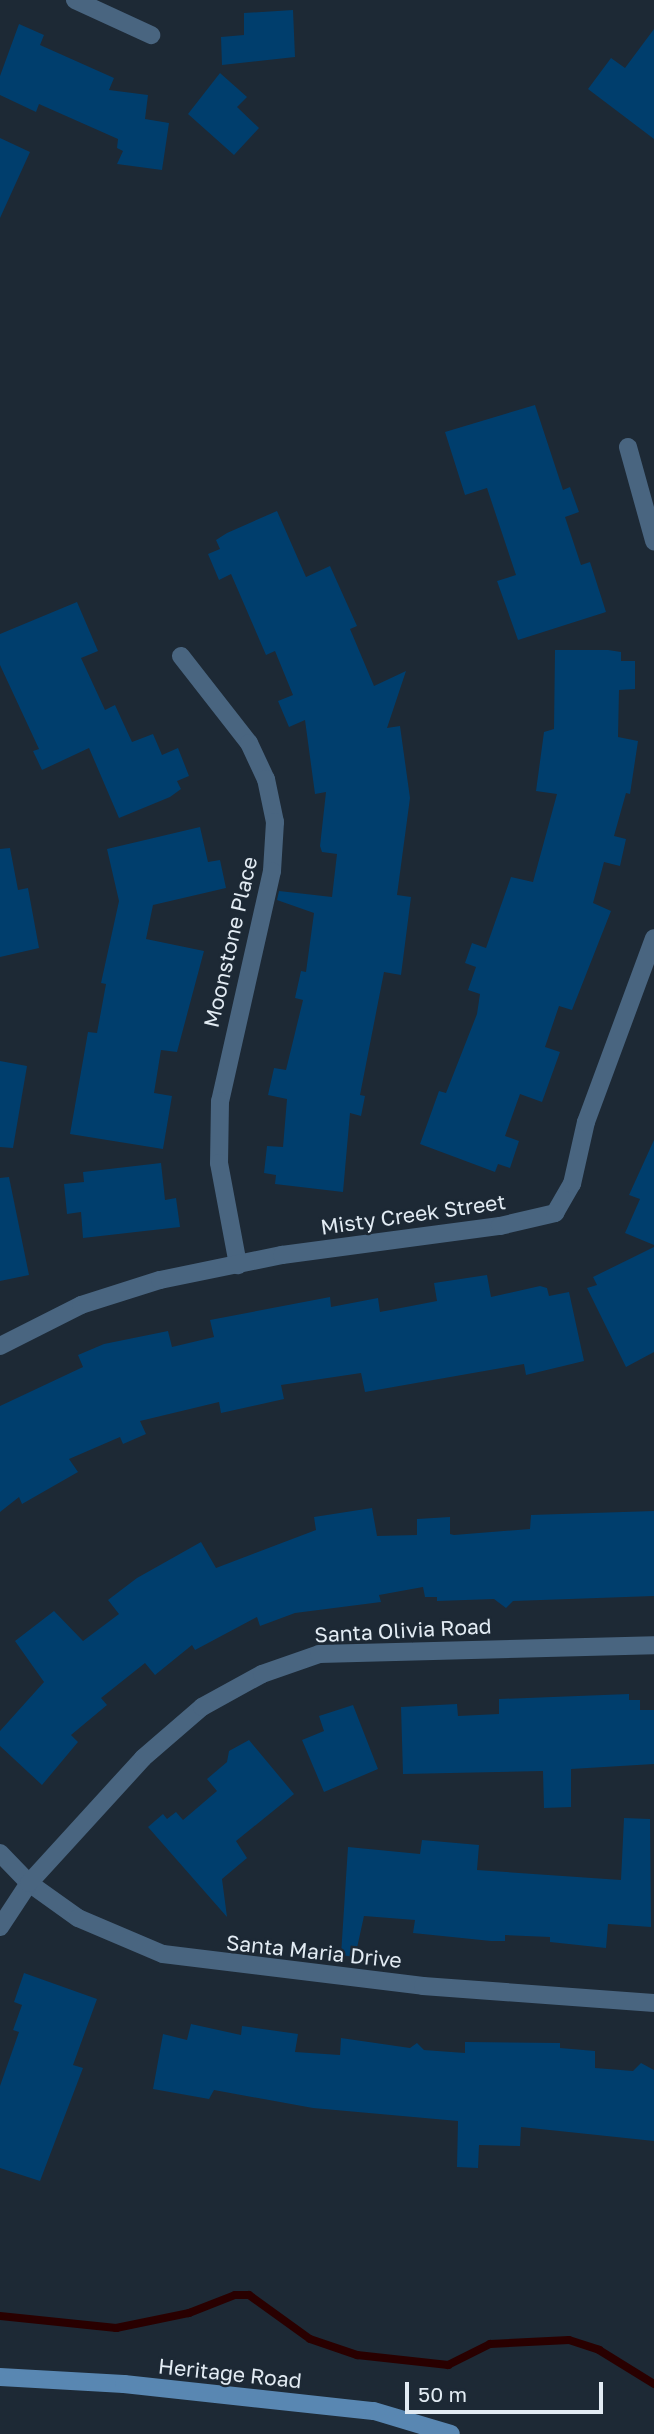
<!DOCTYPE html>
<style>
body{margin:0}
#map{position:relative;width:654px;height:2434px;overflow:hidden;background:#1d2935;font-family:"Golos Text",sans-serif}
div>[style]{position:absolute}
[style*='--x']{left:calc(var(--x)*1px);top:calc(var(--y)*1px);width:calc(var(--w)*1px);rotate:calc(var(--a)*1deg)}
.stream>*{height:8px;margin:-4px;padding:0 4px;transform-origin:4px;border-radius:4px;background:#290000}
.building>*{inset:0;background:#003e6d}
.street>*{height:18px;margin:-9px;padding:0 9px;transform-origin:9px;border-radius:9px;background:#496580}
.secondary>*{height:18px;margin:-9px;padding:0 9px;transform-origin:9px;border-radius:9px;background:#5987b2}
span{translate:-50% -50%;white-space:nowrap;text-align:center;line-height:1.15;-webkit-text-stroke:5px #1d2935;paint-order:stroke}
.street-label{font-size:21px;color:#e2ebf3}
.scale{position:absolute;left:405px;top:2382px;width:198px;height:32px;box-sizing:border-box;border:4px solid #e2ebf3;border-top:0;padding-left:9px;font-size:21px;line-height:24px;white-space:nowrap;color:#e2ebf3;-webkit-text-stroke:5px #1d2935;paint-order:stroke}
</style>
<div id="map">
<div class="stream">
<div style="--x:0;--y:2316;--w:117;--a:5.9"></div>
<div style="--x:116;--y:2328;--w:75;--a:-11.6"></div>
<div style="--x:189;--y:2313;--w:49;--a:-21.4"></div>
<div style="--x:235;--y:2295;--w:14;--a:0"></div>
<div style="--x:249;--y:2295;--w:75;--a:35.8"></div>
<div style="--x:310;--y:2339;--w:50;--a:18.8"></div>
<div style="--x:357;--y:2355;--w:92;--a:6.3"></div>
<div style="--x:448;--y:2365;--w:47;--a:-26.6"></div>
<div style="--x:490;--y:2344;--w:79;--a:-2.9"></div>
<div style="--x:569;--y:2340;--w:32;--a:18"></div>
<div style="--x:599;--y:2350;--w:65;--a:31.7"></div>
</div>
<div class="building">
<div style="clip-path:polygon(293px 10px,295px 57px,222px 65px,221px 37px,244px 35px,244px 13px)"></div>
<div style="clip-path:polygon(19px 24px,44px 35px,40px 45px,114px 78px,109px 90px,148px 95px,145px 119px,169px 123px,162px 170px,117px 164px,123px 151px,117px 148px,118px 139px,39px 104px,36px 112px,0 95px,0 76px)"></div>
<div style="clip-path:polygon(654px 29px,654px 139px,588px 89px,611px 58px,625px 68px)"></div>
<div style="clip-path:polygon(220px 73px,247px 97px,237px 107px,259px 128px,234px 155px,188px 114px)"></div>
<div style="clip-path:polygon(0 138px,30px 152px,0 218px)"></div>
<div style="clip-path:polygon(535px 405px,563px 490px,570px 487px,579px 512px,565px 517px,581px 565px,590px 562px,606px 612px,518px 640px,497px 581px,516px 575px,487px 488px,465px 495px,445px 432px)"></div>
<div style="clip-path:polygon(277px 511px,306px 577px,330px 566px,357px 626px,350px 629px,374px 686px,406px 671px,387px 728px,400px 726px,410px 798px,397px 895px,411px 897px,401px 975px,384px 972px,360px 1095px,365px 1096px,361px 1116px,350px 1113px,343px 1192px,275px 1184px,276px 1175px,264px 1173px,267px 1146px,283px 1147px,287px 1099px,268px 1095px,274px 1068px,286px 1070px,303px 1000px,295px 998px,301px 971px,306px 972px,314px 913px,277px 900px,279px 891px,332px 897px,337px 854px,322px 852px,320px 846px,326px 792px,315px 794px,305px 720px,289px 727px,278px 701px,293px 695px,275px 651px,266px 655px,231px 574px,219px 580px,208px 554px,220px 549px,216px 540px,227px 533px)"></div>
<div style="clip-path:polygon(77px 602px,98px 651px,81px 658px,105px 710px,115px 705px,132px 742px,153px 734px,162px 755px,178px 748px,189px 776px,177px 781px,181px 789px,170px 797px,119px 818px,89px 748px,42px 770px,33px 751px,39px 749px,0 665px,0 634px)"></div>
<div style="clip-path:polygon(555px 650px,608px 650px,621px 652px,621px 661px,635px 661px,635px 689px,619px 690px,618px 737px,638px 741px,630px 794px,626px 793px,614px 836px,626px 839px,620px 866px,604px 862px,593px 903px,611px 911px,572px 1010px,559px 1006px,545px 1047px,560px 1052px,542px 1102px,520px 1094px,505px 1136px,519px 1141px,510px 1168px,498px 1164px,495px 1172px,420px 1144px,439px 1091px,446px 1093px,477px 1014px,480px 994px,468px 990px,476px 967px,465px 963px,472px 943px,486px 948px,511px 877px,533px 882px,557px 794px,536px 791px,544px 732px,554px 729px)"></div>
<div style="clip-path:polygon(200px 827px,208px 862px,220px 860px,226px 888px,153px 905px,146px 939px,204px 951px,177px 1052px,161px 1050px,154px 1093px,172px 1096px,163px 1149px,70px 1134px,88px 1032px,97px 1033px,106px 984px,101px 983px,119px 901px,107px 849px)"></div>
<div style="clip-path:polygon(10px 848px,18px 890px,28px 888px,39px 948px,0 957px,0 849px)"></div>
<div style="clip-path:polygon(0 1061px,27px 1066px,13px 1148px,0 1147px)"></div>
<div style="clip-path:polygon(654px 1140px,654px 1245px,625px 1233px,640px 1199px,629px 1195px)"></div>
<div style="clip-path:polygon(161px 1163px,165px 1200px,176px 1198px,180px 1227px,83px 1238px,81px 1212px,67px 1214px,64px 1184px,84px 1182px,83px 1172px)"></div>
<div style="clip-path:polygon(9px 1177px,29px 1275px,0 1281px,0 1178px)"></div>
<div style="clip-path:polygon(654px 1247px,654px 1352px,626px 1367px,587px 1288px,597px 1285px,593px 1277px)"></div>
<div style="clip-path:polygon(487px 1275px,491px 1297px,540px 1286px,547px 1288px,549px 1296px,569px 1292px,584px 1361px,526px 1375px,524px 1364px,365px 1392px,361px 1373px,281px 1385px,284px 1399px,221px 1413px,219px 1402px,140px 1421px,146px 1434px,123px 1444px,120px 1437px,69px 1459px,78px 1472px,22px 1504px,19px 1497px,0 1512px,0 1406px,83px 1367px,78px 1355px,104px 1344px,168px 1331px,172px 1347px,214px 1337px,210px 1320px,330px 1297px,331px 1307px,378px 1298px,380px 1312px,437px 1301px,434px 1283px)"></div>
<div style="clip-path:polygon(372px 1508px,377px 1536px,417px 1535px,417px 1519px,450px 1517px,450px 1534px,454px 1535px,530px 1529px,531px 1515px,654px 1511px,654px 1596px,513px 1601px,506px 1608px,494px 1599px,437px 1601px,437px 1597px,425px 1597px,423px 1587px,379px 1595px,381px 1602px,295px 1613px,260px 1626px,257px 1617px,195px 1650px,192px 1645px,155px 1675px,145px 1663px,101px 1698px,107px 1705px,71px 1735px,78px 1742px,42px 1785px,0 1746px,0 1731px,44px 1682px,15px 1641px,54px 1611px,83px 1641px,119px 1614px,108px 1600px,137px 1578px,201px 1542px,216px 1568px,316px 1530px,314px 1517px)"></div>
<div style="clip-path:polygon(629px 1694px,629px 1700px,640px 1700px,640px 1710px,654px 1710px,654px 1764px,571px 1769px,571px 1807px,544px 1808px,543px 1771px,403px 1774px,401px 1707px,457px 1704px,458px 1716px,499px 1714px,499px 1699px)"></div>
<div style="clip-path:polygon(353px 1705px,378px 1769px,324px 1792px,302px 1740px,324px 1731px,319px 1716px)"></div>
<div style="clip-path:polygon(249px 1740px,294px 1794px,236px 1841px,247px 1858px,222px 1879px,227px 1917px,148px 1827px,163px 1814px,167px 1819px,176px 1812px,183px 1820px,217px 1791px,207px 1779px,227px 1762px,229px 1751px)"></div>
<div style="clip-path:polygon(624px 1818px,650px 1819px,651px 1927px,608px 1924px,606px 1948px,550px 1942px,550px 1937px,505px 1935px,505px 1941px,491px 1941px,413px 1933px,415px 1920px,364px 1916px,355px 1957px,341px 1955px,348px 1847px,420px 1854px,422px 1840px,479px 1845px,477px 1870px,621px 1880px)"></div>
<div style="clip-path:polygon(24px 1973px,97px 1999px,73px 2065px,83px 2068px,40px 2181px,0 2168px,0 2086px,19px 2032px,13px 2030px,22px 2005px,14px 2002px)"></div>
<div style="clip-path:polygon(191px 2024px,241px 2035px,242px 2026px,298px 2034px,295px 2052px,340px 2055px,341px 2038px,410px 2048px,417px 2043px,424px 2050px,465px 2053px,465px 2042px,560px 2043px,560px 2048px,595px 2051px,595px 2068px,633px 2071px,641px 2063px,654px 2070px,654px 2141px,521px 2127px,520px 2146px,479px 2145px,478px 2168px,457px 2167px,458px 2121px,313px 2108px,214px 2090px,209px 2099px,153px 2089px,163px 2034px,187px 2040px)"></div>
</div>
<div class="street">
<div style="--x:75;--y:0;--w:84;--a:24.7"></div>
<div style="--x:628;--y:447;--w:98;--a:74.5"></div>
<div style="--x:181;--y:656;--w:110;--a:52"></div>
<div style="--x:249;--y:743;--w:40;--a:65"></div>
<div style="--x:266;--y:779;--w:44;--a:78.2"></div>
<div style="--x:275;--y:822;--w:49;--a:93.5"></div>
<div style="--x:272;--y:871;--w:236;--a:102.7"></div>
<div style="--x:220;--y:1101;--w:62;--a:90.9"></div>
<div style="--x:219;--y:1163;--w:104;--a:79.4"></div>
<div style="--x:0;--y:1346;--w:91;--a:-26.8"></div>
<div style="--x:81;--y:1305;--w:83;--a:-17.6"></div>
<div style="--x:160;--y:1280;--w:125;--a:-11.6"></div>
<div style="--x:282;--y:1255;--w:220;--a:-7.6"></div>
<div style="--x:500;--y:1226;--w:57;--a:-13.3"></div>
<div style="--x:555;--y:1213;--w:34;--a:-60"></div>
<div style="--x:572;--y:1184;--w:64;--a:-77.3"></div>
<div style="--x:586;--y:1122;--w:196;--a:-69.7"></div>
<div style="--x:0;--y:1853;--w:42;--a:46"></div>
<div style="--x:29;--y:1883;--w:60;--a:35.5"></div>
<div style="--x:78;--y:1918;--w:92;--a:23"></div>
<div style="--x:163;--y:1954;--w:262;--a:7"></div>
<div style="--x:423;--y:1986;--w:232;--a:4.2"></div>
<div style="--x:0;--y:1927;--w:53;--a:-56.6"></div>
<div style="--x:29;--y:1883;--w:169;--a:-47.6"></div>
<div style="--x:143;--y:1758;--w:78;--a:-40.8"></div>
<div style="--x:202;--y:1707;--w:68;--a:-28.8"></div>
<div style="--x:262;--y:1674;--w:60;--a:-19.3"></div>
<div style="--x:319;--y:1654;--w:335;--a:-1.5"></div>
</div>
<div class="secondary">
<div style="--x:0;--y:2377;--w:124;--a:3.2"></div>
<div style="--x:124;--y:2384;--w:251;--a:6.2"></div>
<div style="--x:374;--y:2411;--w:80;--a:16.6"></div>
</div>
<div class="street-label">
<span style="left:230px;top:942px;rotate:-77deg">Moonstone Place</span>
<span style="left:413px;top:1214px;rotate:-8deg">Misty Creek Street</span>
<span style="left:403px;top:1630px;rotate:-3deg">Santa Olivia Road</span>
<span style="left:314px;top:1951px;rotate:6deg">Santa Maria Drive</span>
<span style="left:230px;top:2373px;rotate:6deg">Heritage Road</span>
</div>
<div class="scale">50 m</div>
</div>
